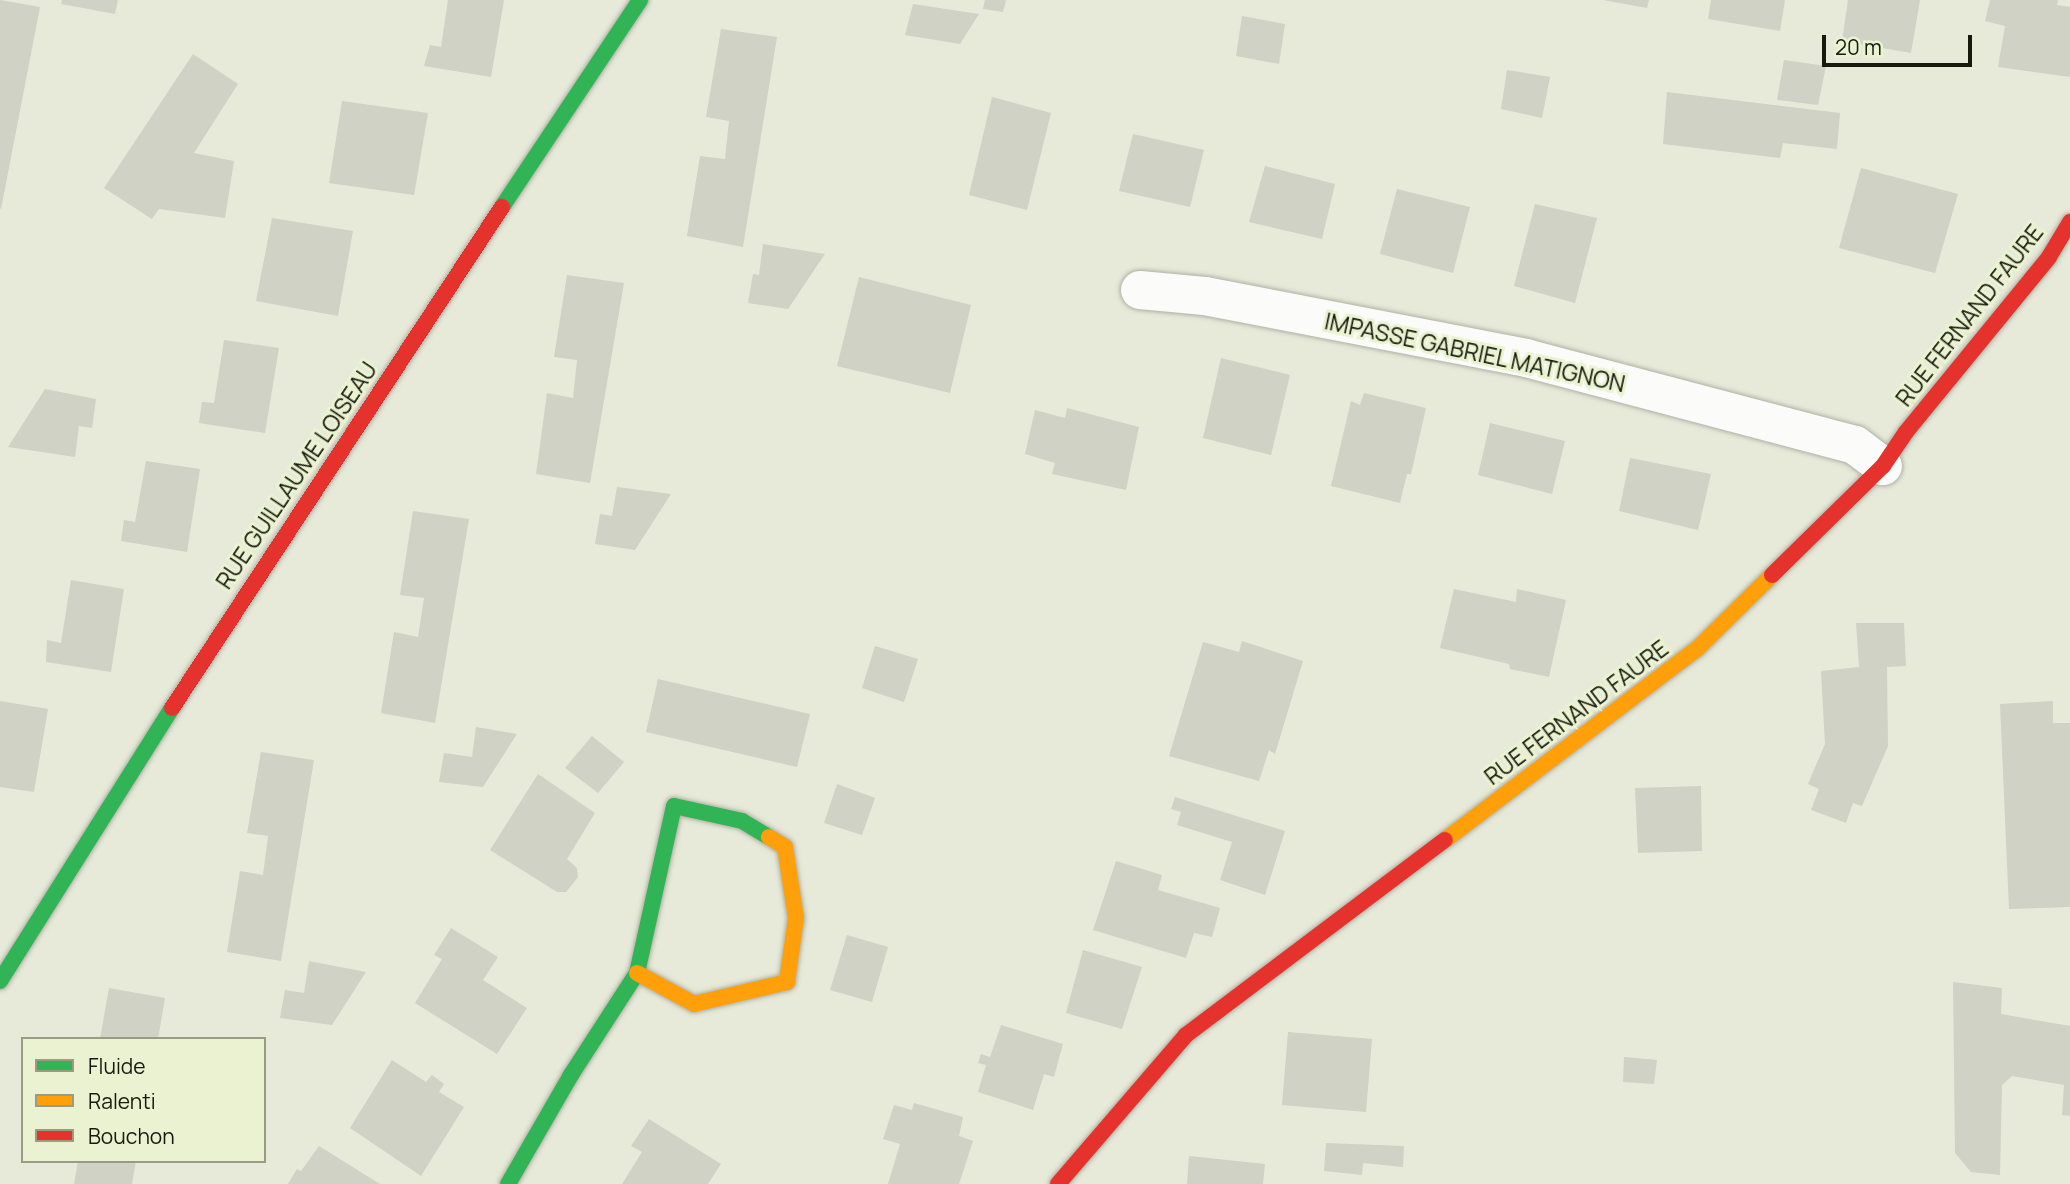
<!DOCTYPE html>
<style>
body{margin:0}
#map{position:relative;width:2070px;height:1184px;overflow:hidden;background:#e7ead9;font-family:Manrope,sans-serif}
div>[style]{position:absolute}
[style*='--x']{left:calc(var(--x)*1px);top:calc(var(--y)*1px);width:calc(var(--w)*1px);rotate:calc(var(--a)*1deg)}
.building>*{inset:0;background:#cfd2c4}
.roads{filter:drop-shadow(0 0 2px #afb1a4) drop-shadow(0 0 2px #afb1a4)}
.street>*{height:38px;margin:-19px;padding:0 19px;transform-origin:19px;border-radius:19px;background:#fbfcf9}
.fast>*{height:16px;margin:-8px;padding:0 8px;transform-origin:8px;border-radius:8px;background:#30b455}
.slow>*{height:16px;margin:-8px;padding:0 8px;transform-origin:8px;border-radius:8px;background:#ff9f0a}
.jam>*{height:16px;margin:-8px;padding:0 8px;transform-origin:8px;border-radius:8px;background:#e5322d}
span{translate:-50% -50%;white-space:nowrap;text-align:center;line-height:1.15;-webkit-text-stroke:6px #ebf2d1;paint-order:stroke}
.street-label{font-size:23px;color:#181a0e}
.legend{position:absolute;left:21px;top:1037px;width:245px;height:126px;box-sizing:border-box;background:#ebf2d1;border:2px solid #979c83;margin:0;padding:9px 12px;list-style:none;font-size:21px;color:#181a0e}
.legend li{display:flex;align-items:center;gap:14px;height:35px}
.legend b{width:35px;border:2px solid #979c83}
.scale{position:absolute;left:1822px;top:35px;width:150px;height:32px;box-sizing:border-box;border:4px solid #181a0e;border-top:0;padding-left:9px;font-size:21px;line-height:24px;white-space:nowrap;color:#181a0e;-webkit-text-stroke:5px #ebf2d1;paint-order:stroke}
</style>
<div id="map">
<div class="building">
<div style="clip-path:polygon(0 0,40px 7px,1px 209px,0 208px)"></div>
<div style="clip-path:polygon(62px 0,118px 0,115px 14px,61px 4px)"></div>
<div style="clip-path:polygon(448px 0,504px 0,491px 77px,424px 66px,430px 45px,441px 47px)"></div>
<div style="clip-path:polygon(985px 0,1006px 0,1003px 12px,983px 9px)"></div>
<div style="clip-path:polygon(1603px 0,1649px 0,1647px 8px)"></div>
<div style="clip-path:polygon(1711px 0,1785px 0,1780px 31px,1708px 19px)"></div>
<div style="clip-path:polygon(1848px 0,1920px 0,1911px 53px,1842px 41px)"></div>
<div style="clip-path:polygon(1990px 0,2058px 0,2057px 5px,2070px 7px,2070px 77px,1998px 67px,2005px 26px,1985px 21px)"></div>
<div style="clip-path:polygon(913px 4px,979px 14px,960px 44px,905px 35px)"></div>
<div style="clip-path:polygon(1242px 16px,1285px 24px,1279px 64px,1236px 56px)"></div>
<div style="clip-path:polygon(721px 29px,777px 37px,743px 247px,687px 236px,700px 156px,725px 159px,729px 121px,706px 117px)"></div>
<div style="clip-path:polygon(193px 54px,238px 84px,194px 153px,234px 161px,225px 218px,159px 209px,152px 219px,104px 188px)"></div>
<div style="clip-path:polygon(1784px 60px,1826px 66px,1818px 105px,1777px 100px)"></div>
<div style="clip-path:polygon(1507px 70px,1550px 77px,1542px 118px,1501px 109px)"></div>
<div style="clip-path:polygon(1667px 92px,1840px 113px,1837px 149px,1783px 143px,1780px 158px,1663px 144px)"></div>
<div style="clip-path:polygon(992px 97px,1051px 113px,1027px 210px,969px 195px)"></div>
<div style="clip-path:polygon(342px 101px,428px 113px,414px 195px,329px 183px)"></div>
<div style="clip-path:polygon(1133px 134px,1204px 150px,1190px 207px,1119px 191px)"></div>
<div style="clip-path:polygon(1265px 166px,1335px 184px,1322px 239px,1249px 222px)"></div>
<div style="clip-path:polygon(1861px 168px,1958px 194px,1935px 273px,1839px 248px)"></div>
<div style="clip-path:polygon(1397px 189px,1470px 207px,1453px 273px,1380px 254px)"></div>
<div style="clip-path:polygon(1535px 204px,1597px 218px,1575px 303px,1514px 286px)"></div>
<div style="clip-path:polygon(272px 218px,353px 231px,338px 316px,256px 301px)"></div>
<div style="clip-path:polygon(763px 244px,825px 254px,788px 309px,748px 303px,753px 274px,759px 275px)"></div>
<div style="clip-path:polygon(567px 275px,624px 283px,590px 483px,536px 474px,547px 393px,573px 398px,577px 360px,554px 357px)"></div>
<div style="clip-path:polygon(859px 277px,971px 305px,950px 393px,837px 366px)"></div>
<div style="clip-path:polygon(224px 340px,279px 348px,265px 433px,199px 423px,202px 402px,214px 403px)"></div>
<div style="clip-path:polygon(1221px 358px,1290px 375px,1271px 455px,1203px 438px)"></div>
<div style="clip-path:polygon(45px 389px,96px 399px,92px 428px,79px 426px,75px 457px,8px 447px)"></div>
<div style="clip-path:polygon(1364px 393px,1426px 408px,1411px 474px,1407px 474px,1400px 503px,1331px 486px,1351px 401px,1360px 405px)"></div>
<div style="clip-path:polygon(1067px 408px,1139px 427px,1126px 490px,1052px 474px,1055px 463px,1025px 454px,1035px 410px,1065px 418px)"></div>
<div style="clip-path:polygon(1490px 423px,1565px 441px,1552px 494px,1478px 475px)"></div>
<div style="clip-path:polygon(1630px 458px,1711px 474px,1698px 530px,1619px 511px)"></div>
<div style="clip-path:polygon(146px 461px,200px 469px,187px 552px,121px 541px,124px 520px,135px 522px)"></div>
<div style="clip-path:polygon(617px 487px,671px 494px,635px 550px,595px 544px,600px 514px,612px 516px)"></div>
<div style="clip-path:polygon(413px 511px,469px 519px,435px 723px,381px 713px,394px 632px,418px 637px,424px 598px,400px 595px)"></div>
<div style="clip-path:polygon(71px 580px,124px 589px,111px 672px,46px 662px,47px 640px,61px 643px)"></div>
<div style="clip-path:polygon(1454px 589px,1516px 602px,1517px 589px,1566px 600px,1549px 677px,1510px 669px,1509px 664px,1440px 648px)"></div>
<div style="clip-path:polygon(1856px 623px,1904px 623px,1906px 666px,1887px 667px,1888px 746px,1862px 806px,1853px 803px,1846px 823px,1811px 810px,1819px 789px,1808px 784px,1825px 744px,1821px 671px,1859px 667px)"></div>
<div style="clip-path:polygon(1242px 641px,1303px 661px,1275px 754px,1269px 750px,1259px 781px,1169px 756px,1203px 642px,1239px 652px)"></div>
<div style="clip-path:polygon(875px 646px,918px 659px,904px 702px,862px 688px)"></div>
<div style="clip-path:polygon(658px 679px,810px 714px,797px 767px,646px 732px)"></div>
<div style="clip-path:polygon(0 701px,48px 709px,34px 792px,0 787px)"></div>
<div style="clip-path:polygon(2053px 701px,2053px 723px,2070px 723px,2070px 907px,2009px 909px,2000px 704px)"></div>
<div style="clip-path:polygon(476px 727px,517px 734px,483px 787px,439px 782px,444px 753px,472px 757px)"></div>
<div style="clip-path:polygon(592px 736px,624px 762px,598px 793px,565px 768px)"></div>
<div style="clip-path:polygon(261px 752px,314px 760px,281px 961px,227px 952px,240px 871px,263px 875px,268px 836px,247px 833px)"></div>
<div style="clip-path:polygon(538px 774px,595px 813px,567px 859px,577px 868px,578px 877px,566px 892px,557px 892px,490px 850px)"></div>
<div style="clip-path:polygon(837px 784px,875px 798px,862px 835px,824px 823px)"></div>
<div style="clip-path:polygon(1701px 786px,1702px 851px,1638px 853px,1635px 788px)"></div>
<div style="clip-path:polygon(1175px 797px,1285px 831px,1265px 895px,1220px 880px,1232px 842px,1177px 825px,1181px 812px,1171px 809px)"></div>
<div style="clip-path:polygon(1116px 861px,1162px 875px,1158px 890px,1220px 908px,1212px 937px,1194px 933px,1186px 958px,1093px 930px)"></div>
<div style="clip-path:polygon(451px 928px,498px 957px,483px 980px,527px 1008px,497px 1054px,415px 1003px,442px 959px,434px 955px)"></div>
<div style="clip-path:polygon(847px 935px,888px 947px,872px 1002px,830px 990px)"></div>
<div style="clip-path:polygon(1083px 950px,1142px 967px,1122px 1029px,1066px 1013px)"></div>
<div style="clip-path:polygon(309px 961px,366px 972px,332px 1025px,280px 1018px,285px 990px,304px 993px)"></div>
<div style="clip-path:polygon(1953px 982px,2002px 988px,2001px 1014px,2070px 1026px,2070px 1116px,2062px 1115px,2064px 1085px,2012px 1076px,2002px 1085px,2000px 1175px,1971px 1172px,1955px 1153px)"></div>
<div style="clip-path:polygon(109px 988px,165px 998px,158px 1039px,100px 1039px)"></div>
<div style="clip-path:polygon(1001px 1025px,1063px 1044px,1054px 1077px,1044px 1074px,1033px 1110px,978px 1092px,986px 1065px,978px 1063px,981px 1054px,990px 1057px)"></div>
<div style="clip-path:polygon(1288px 1032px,1372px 1039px,1366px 1112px,1282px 1105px)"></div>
<div style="clip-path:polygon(1624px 1057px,1657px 1060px,1654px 1084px,1623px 1082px)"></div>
<div style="clip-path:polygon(392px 1060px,426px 1082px,432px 1075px,444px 1084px,439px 1092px,464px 1107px,421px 1176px,350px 1128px)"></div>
<div style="clip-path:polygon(914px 1103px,963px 1117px,959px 1136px,973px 1141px,959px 1184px,888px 1184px,900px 1144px,883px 1139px,894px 1105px,912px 1110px)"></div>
<div style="clip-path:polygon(649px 1119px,721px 1164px,708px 1184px,622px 1184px,642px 1152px,631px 1146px)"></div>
<div style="clip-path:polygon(1326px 1143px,1404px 1146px,1403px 1167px,1363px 1163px,1362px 1175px,1324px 1171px)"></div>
<div style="clip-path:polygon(319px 1146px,380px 1184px,288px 1184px,297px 1169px,301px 1171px)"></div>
<div style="clip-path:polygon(1189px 1156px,1265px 1164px,1263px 1184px,1187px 1184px)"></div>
<div style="clip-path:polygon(78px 1161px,136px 1161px,132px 1184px,74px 1184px)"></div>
</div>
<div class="roads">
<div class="street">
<div style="--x:1140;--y:290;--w:65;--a:5.3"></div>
<div style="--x:1205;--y:296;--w:327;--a:10.9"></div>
<div style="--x:1526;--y:358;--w:340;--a:14.8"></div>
<div style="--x:1855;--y:445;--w:35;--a:37"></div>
</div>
<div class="fast">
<div style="--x:502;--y:207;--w:249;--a:-56.3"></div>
<div style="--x:0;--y:981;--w:323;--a:-57.8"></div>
<div style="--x:508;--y:1184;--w:126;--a:-60"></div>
<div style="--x:571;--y:1075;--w:121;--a:-57.1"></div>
<div style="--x:637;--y:973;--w:171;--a:-77.5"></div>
<div style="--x:674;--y:806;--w:70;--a:12.4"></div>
<div style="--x:742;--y:821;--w:31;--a:31"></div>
</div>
<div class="slow">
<div style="--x:1445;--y:840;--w:316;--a:-37.2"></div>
<div style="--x:1697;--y:649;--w:105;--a:-44.6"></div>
<div style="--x:637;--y:973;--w:65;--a:28.5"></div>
<div style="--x:694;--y:1004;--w:96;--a:-13.3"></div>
<div style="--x:787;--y:982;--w:65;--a:-82"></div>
<div style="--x:796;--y:918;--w:72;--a:-98.8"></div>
<div style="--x:785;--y:847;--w:19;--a:-148"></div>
</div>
<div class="jam">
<div style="--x:1772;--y:575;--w:156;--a:-44.5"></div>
<div style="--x:1883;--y:466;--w:41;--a:-55.9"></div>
<div style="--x:1906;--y:432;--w:226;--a:-50.7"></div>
<div style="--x:2049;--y:257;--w:41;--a:-59"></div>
<div style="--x:172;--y:708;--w:600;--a:-56.63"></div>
<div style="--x:1058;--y:1184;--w:196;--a:-49.3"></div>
<div style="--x:1186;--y:1035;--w:324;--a:-37"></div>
</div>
</div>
<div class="street-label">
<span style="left:1969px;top:315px;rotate:-52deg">RUE FERNAND FAURE</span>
<span style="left:1475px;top:352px;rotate:12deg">IMPASSE GABRIEL MATIGNON</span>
<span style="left:296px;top:475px;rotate:-56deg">RUE GUILLAUME LOISEAU</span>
<span style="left:1576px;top:712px;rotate:-37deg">RUE FERNAND FAURE</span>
</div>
<ul class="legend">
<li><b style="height:9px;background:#30b455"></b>Fluide</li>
<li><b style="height:9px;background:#ff9f0a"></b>Ralenti</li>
<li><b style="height:9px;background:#e5322d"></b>Bouchon</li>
</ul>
<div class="scale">20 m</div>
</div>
